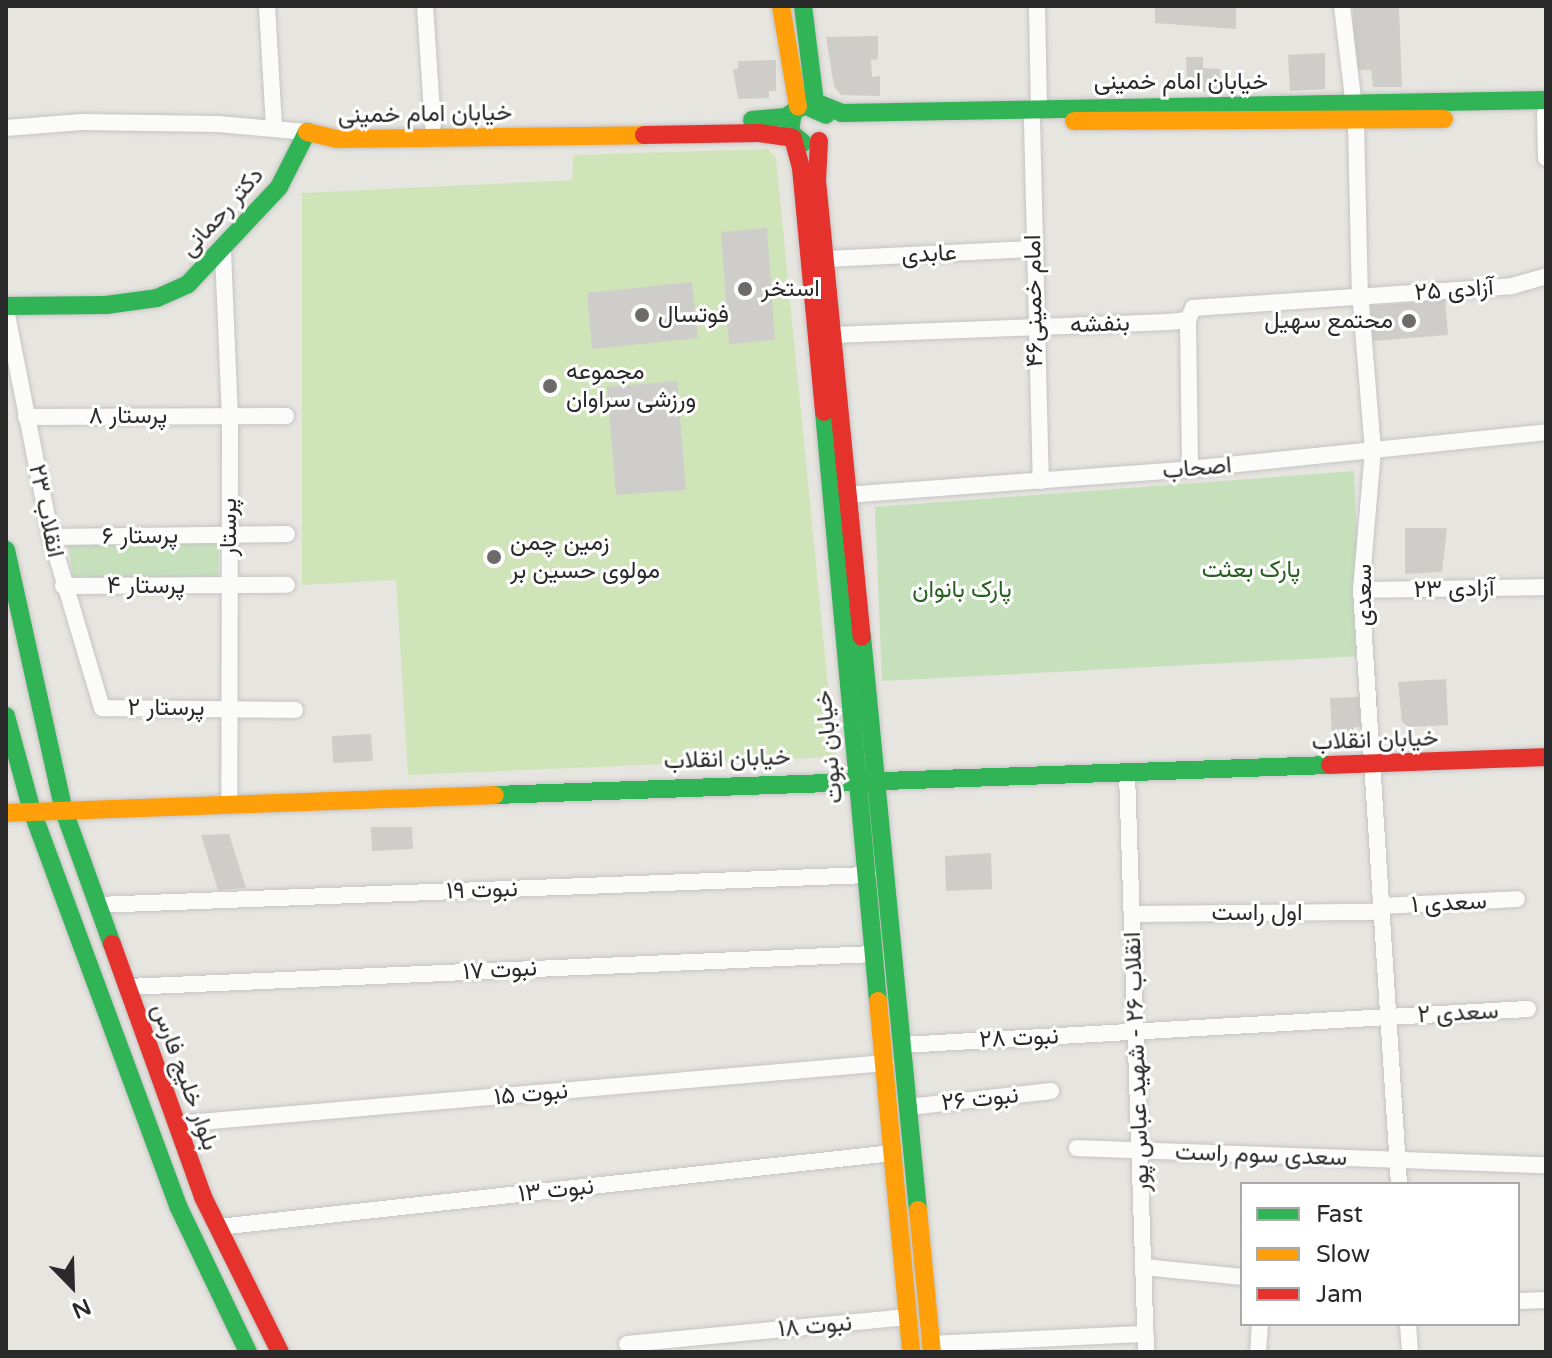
<!DOCTYPE html>
<meta charset="utf-8">
<style>
body{margin:0}
#map{position:relative;width:1552px;height:1358px;overflow:hidden;background:#e7e5e0;font-family:"Varela Round",Vazirmatn,sans-serif}
div>[style]{position:absolute}
[style*='--x']{left:calc(var(--x)*1px);top:calc(var(--y)*1px);width:calc(var(--w)*1px);rotate:calc(var(--a)*1deg)}
.green>*{inset:0;background:#c7e0bc}
.pitch>*{inset:0;background:#d0e4ba}
.building>*{inset:0;background:#cecdc9}
.roads{filter:drop-shadow(0 0 2px #c5c4c4) drop-shadow(0 0 2px #c5c4c4)}
.street>*{height:16px;margin:-8px;padding:0 8px;transform-origin:8px;border-radius:8px;background:#fbfbfa}
.fast>*{height:18px;margin:-9px;padding:0 9px;transform-origin:9px;border-radius:9px;background:#30b455}
.slow>*{height:18px;margin:-9px;padding:0 9px;transform-origin:9px;border-radius:9px;background:#ff9f0a}
.jam>*{height:18px;margin:-9px;padding:0 9px;transform-origin:9px;border-radius:9px;background:#e5322d}
.dots>*{width:22px;height:22px;translate:-50% -50%;box-sizing:border-box;border:4px solid #fff;border-radius:50%}
span{translate:-50% -50%;white-space:nowrap;text-align:center;line-height:1.15;-webkit-text-stroke:6px #fff;paint-order:stroke}
.street-label{font-size:24px;color:#2a2a2a}
.poi-label{font-size:24px;color:#2a2a2a}
.left{translate:0 -50%;text-align:left}
.right{translate:-100% -50%;text-align:right}
.park-label{font-size:24px;color:#276020}
.frame{position:absolute;inset:0;border:8px solid #2a2a2a;pointer-events:none}
.legend{position:absolute;left:1240px;top:1182px;width:280px;height:144px;box-sizing:border-box;background:#fff;border:2px solid #aaa;margin:0;padding:10px 14px;list-style:none;font-size:24px;color:#2a2a2a}
.legend li{display:flex;align-items:center;gap:16px;height:40px}
.legend b{width:40px;border:2px solid #aaa}
.north{position:absolute;left:32px;top:1246px;width:80px;height:80px;-webkit-text-stroke:6px #fff;paint-order:stroke;rotate:157deg;font-size:22px;font-weight:700;line-height:32px;text-align:center;color:#2a2a2a}
.north::after{content:'';display:block;margin:auto;width:28px;height:36px;background:#2a2a2a;clip-path:polygon(50% 0,100% 100%,50% 72%,0 100%)}
</style>
<div id="map">
<div class="green">
<div style="clip-path:polygon(1354px 471px,1362px 656px,882px 681px,875px 507px)"></div>
<div style="clip-path:polygon(219px 541px,218px 579px,73px 579px,68px 543px)"></div>
</div>
<div class="pitch">
<div style="clip-path:polygon(768px 149px,776px 158px,835px 757px,408px 775px,396px 580px,302px 585px,302px 193px,572px 180px,573px 155px)"></div>
</div>
<div class="building">
<div style="clip-path:polygon(1155px 6px,1236px 6px,1236px 29px,1155px 23px)"></div>
<div style="clip-path:polygon(1353px 6px,1399px 6px,1402px 87px,1373px 87px,1371px 70px,1354px 70px)"></div>
<div style="clip-path:polygon(878px 36px,878px 59px,871px 60px,872px 77px,880px 76px,880px 96px,841px 95px,834px 86px,826px 37px)"></div>
<div style="clip-path:polygon(1325px 53px,1325px 89px,1290px 91px,1288px 55px)"></div>
<div style="clip-path:polygon(1186px 57px,1203px 57px,1203px 68px,1220px 69px,1220px 92px,1187px 92px)"></div>
<div style="clip-path:polygon(776px 60px,776px 91px,769px 91px,769px 98px,738px 99px,733px 69px,738px 69px,738px 61px)"></div>
<div style="clip-path:polygon(767px 228px,775px 340px,729px 344px,721px 232px)"></div>
<div style="clip-path:polygon(692px 282px,698px 338px,592px 349px,587px 293px)"></div>
<div style="clip-path:polygon(1445px 300px,1448px 335px,1373px 341px,1371px 306px)"></div>
<div style="clip-path:polygon(677px 381px,686px 490px,616px 495px,607px 387px)"></div>
<div style="clip-path:polygon(1405px 528px,1447px 528px,1442px 572px,1405px 574px)"></div>
<div style="clip-path:polygon(1446px 679px,1448px 725px,1409px 727px,1402px 722px,1398px 682px)"></div>
<div style="clip-path:polygon(1378px 696px,1375px 727px,1354px 727px,1355px 736px,1332px 736px,1330px 698px)"></div>
<div style="clip-path:polygon(371px 734px,373px 761px,333px 763px,332px 736px)"></div>
<div style="clip-path:polygon(371px 827px,412px 827px,413px 849px,372px 851px)"></div>
<div style="clip-path:polygon(229px 834px,246px 888px,218px 890px,201px 835px)"></div>
<div style="clip-path:polygon(991px 853px,992px 889px,946px 891px,945px 856px)"></div>
</div>
<div class="roads">
<div class="street">
<div style="--x:267;--y:6;--w:121;--a:86.7"></div>
<div style="--x:425;--y:6;--w:119;--a:86.2"></div>
<div style="--x:1037;--y:6;--w:100;--a:88.9"></div>
<div style="--x:1342;--y:6;--w:118;--a:83.2"></div>
<div style="--x:1356;--y:123;--w:170;--a:88.7"></div>
<div style="--x:1360;--y:293;--w:158;--a:85.3"></div>
<div style="--x:1373;--y:450;--w:141;--a:94.9"></div>
<div style="--x:1361;--y:590;--w:595;--a:86.34"></div>
<div style="--x:1545;--y:114;--w:44;--a:88.7"></div>
<div style="--x:1032;--y:121;--w:360;--a:88.6"></div>
<div style="--x:6;--y:128;--w:76;--a:-4.5"></div>
<div style="--x:82;--y:122;--w:136;--a:0.8"></div>
<div style="--x:218;--y:124;--w:89;--a:5.1"></div>
<div style="--x:223;--y:252;--w:164;--a:87.6"></div>
<div style="--x:230;--y:416;--w:386;--a:90.1"></div>
<div style="--x:825;--y:259;--w:208;--a:-2.8"></div>
<div style="--x:6;--y:310;--w:231;--a:78.8"></div>
<div style="--x:51;--y:537;--w:178;--a:73.4"></div>
<div style="--x:102;--y:708;--w:193;--a:0.6"></div>
<div style="--x:1188;--y:320;--w:149;--a:89.2"></div>
<div style="--x:832;--y:335;--w:337;--a:-2.2"></div>
<div style="--x:1169;--y:322;--w:19;--a:-6"></div>
<div style="--x:1188;--y:320;--w:13;--a:-67"></div>
<div style="--x:1193;--y:308;--w:320;--a:-3.9"></div>
<div style="--x:1512;--y:286;--w:35;--a:-16"></div>
<div style="--x:26;--y:417;--w:260;--a:-0.2"></div>
<div style="--x:847;--y:495;--w:344;--a:-4.3"></div>
<div style="--x:1190;--y:469;--w:358;--a:-5.9"></div>
<div style="--x:51;--y:537;--w:236;--a:-0.7"></div>
<div style="--x:63;--y:586;--w:224;--a:-0.3"></div>
<div style="--x:1361;--y:590;--w:185;--a:-0.9"></div>
<div style="--x:1127;--y:773;--w:579;--a:88.12"></div>
<div style="--x:97;--y:905;--w:772;--a:-2.23"></div>
<div style="--x:1381;--y:906;--w:136;--a:-2.9"></div>
<div style="--x:1132;--y:914;--w:250;--a:-0.5"></div>
<div style="--x:127;--y:987;--w:747;--a:-2.53"></div>
<div style="--x:903;--y:1045;--w:626;--a:-3.3"></div>
<div style="--x:909;--y:1107;--w:143;--a:-6.4"></div>
<div style="--x:176;--y:1124;--w:712;--a:-4.92"></div>
<div style="--x:1077;--y:1148;--w:467;--a:2.1"></div>
<div style="--x:219;--y:1227;--w:677;--a:-6.27"></div>
<div style="--x:1144;--y:1267;--w:99;--a:5.8"></div>
<div style="--x:1518;--y:1301;--w:28;--a:-2"></div>
<div style="--x:1408;--y:1324;--w:28;--a:86"></div>
<div style="--x:627;--y:1344;--w:282;--a:-5.5"></div>
<div style="--x:931;--y:1344;--w:215;--a:-2.7"></div>
<div style="--x:1258;--y:1352;--w:28;--a:-86"></div>
</div>
<div class="fast">
<div style="--x:803;--y:6;--w:97;--a:82.9"></div>
<div style="--x:815;--y:102;--w:29;--a:22"></div>
<div style="--x:842;--y:113;--w:704;--a:-1.06"></div>
<div style="--x:793;--y:112;--w:20;--a:99"></div>
<div style="--x:790;--y:132;--w:17;--a:40"></div>
<div style="--x:752;--y:120;--w:34;--a:-5"></div>
<div style="--x:786;--y:117;--w:22;--a:-34"></div>
<div style="--x:804;--y:105;--w:24;--a:24"></div>
<div style="--x:6;--y:306;--w:100;--a:-0.6"></div>
<div style="--x:106;--y:305;--w:51;--a:-7.8"></div>
<div style="--x:157;--y:298;--w:34;--a:-24"></div>
<div style="--x:188;--y:284;--w:133;--a:-46.8"></div>
<div style="--x:279;--y:187;--w:62;--a:-63"></div>
<div style="--x:824;--y:412;--w:591;--a:84.76"></div>
<div style="--x:6;--y:550;--w:267;--a:77.5"></div>
<div style="--x:64;--y:811;--w:141;--a:70.2"></div>
<div style="--x:862;--y:637;--w:576;--a:84.42"></div>
<div style="--x:6;--y:716;--w:98;--a:74.7"></div>
<div style="--x:32;--y:811;--w:423;--a:69.7"></div>
<div style="--x:179;--y:1208;--w:160;--a:64.4"></div>
<div style="--x:495;--y:795;--w:836;--a:-2.06"></div>
</div>
<div class="slow">
<div style="--x:781;--y:6;--w:102;--a:80.4"></div>
<div style="--x:1074;--y:121;--w:370;--a:-0.3"></div>
<div style="--x:307;--y:132;--w:32;--a:13"></div>
<div style="--x:338;--y:139;--w:306;--a:-0.7"></div>
<div style="--x:6;--y:813;--w:489;--a:-2.1"></div>
<div style="--x:878;--y:1001;--w:353;--a:84.6"></div>
<div style="--x:918;--y:1210;--w:143;--a:84.4"></div>
</div>
<div class="jam">
<div style="--x:644;--y:135;--w:115;--a:-1"></div>
<div style="--x:759;--y:133;--w:34;--a:8"></div>
<div style="--x:793;--y:138;--w:31;--a:75"></div>
<div style="--x:801;--y:168;--w:245;--a:84.6"></div>
<div style="--x:819;--y:141;--w:40;--a:92.9"></div>
<div style="--x:817;--y:181;--w:458;--a:84.4"></div>
<div style="--x:1330;--y:765;--w:216;--a:-2.1"></div>
<div style="--x:112;--y:944;--w:269;--a:70.2"></div>
<div style="--x:203;--y:1197;--w:173;--a:63.6"></div>
</div>
</div>
<div class="dots">
<div style="left:745px;top:289px;background:#6c6b6a"></div>
<div style="left:642px;top:315px;background:#6c6b6a"></div>
<div style="left:1409px;top:321px;background:#6c6b6a"></div>
<div style="left:550px;top:386px;background:#6c6b6a"></div>
<div style="left:494px;top:557px;background:#6c6b6a"></div>
</div>
<div class="street-label">
<span style="left:1181px;top:82px">خیابان امام خمینی</span>
<span style="left:425px;top:114px;rotate:-1deg">خیابان امام خمینی</span>
<span style="left:222px;top:212px;rotate:-48deg">دکتر رحمانی</span>
<span style="left:929px;top:254px;rotate:-3deg">عابدی</span>
<span style="left:1454px;top:290px;rotate:-4deg">آزادی ۲۵</span>
<span style="left:1034px;top:301px;rotate:-91deg">امام خمینی۴۶</span>
<span style="left:1100px;top:324px;rotate:-2deg">بنفشه</span>
<span style="left:128px;top:416px">پرستار ۸</span>
<span style="left:1197px;top:468px;rotate:-5deg">اصحاب</span>
<span style="left:46px;top:511px;rotate:78deg">انقلاب ۲۳</span>
<span style="left:229px;top:527px;rotate:-90deg">پرستار</span>
<span style="left:140px;top:536px;rotate:-1deg">پرستار ۶</span>
<span style="left:146px;top:586px">پرستار ۴</span>
<span style="left:1454px;top:589px;rotate:-1deg">آزادی ۲۳</span>
<span style="left:1364px;top:595px;rotate:-90deg">سعدی</span>
<span style="left:166px;top:708px">پرستار ۲</span>
<span style="left:1375px;top:740px;rotate:-2deg">خیابان انقلاب</span>
<span style="left:829px;top:747px;rotate:-96deg">خیابان نبوت</span>
<span style="left:727px;top:759px;rotate:-2deg">خیابان انقلاب</span>
<span style="left:482px;top:890px;rotate:-2deg">نبوت ۱۹</span>
<span style="left:1449px;top:903px;rotate:-3deg">سعدی ۱</span>
<span style="left:1257px;top:913px">اول راست</span>
<span style="left:500px;top:970px;rotate:-3deg">نبوت ۱۷</span>
<span style="left:1458px;top:1013px;rotate:-3deg">سعدی ۲</span>
<span style="left:1019px;top:1038px;rotate:-3deg">نبوت ۲۸</span>
<span style="left:1137px;top:1062px;rotate:-92deg">انقلاب ۲۶ - شهید عباس پور</span>
<span style="left:185px;top:1077px;rotate:70deg">بلوار خلیج فارس</span>
<span style="left:531px;top:1094px;rotate:-5deg">نبوت ۱۵</span>
<span style="left:980px;top:1099px;rotate:-6deg">نبوت ۲۶</span>
<span style="left:1261px;top:1155px;rotate:2deg">سعدی سوم راست</span>
<span style="left:556px;top:1190px;rotate:-6deg">نبوت ۱۳</span>
<span style="left:815px;top:1326px;rotate:-5deg">نبوت ۱۸</span>
</div>
<div class="poi-label">
<span class="left" style="left:761px;top:289px">استخر</span>
<span class="left" style="left:658px;top:315px">فوتسال</span>
<span class="right" style="left:1393px;top:321px">محتمع سهیل</span>
<span class="left" style="left:566px;top:386px">مجموعه<br>ورزشی سراوان</span>
<span class="left" style="left:510px;top:557px">زمین چمن<br>مولوی حسین بر</span>
</div>
<div class="park-label">
<span style="left:1251px;top:570px">پارک بعثت</span>
<span style="left:962px;top:590px">پارک بانوان</span>
</div>
<div class="frame"></div>
<ul class="legend">
<li><b style="height:10px;background:#30b455"></b>Fast</li>
<li><b style="height:10px;background:#ff9f0a"></b>Slow</li>
<li><b style="height:10px;background:#e5322d"></b>Jam</li>
</ul>
<div class="north">N</div>
</div>
